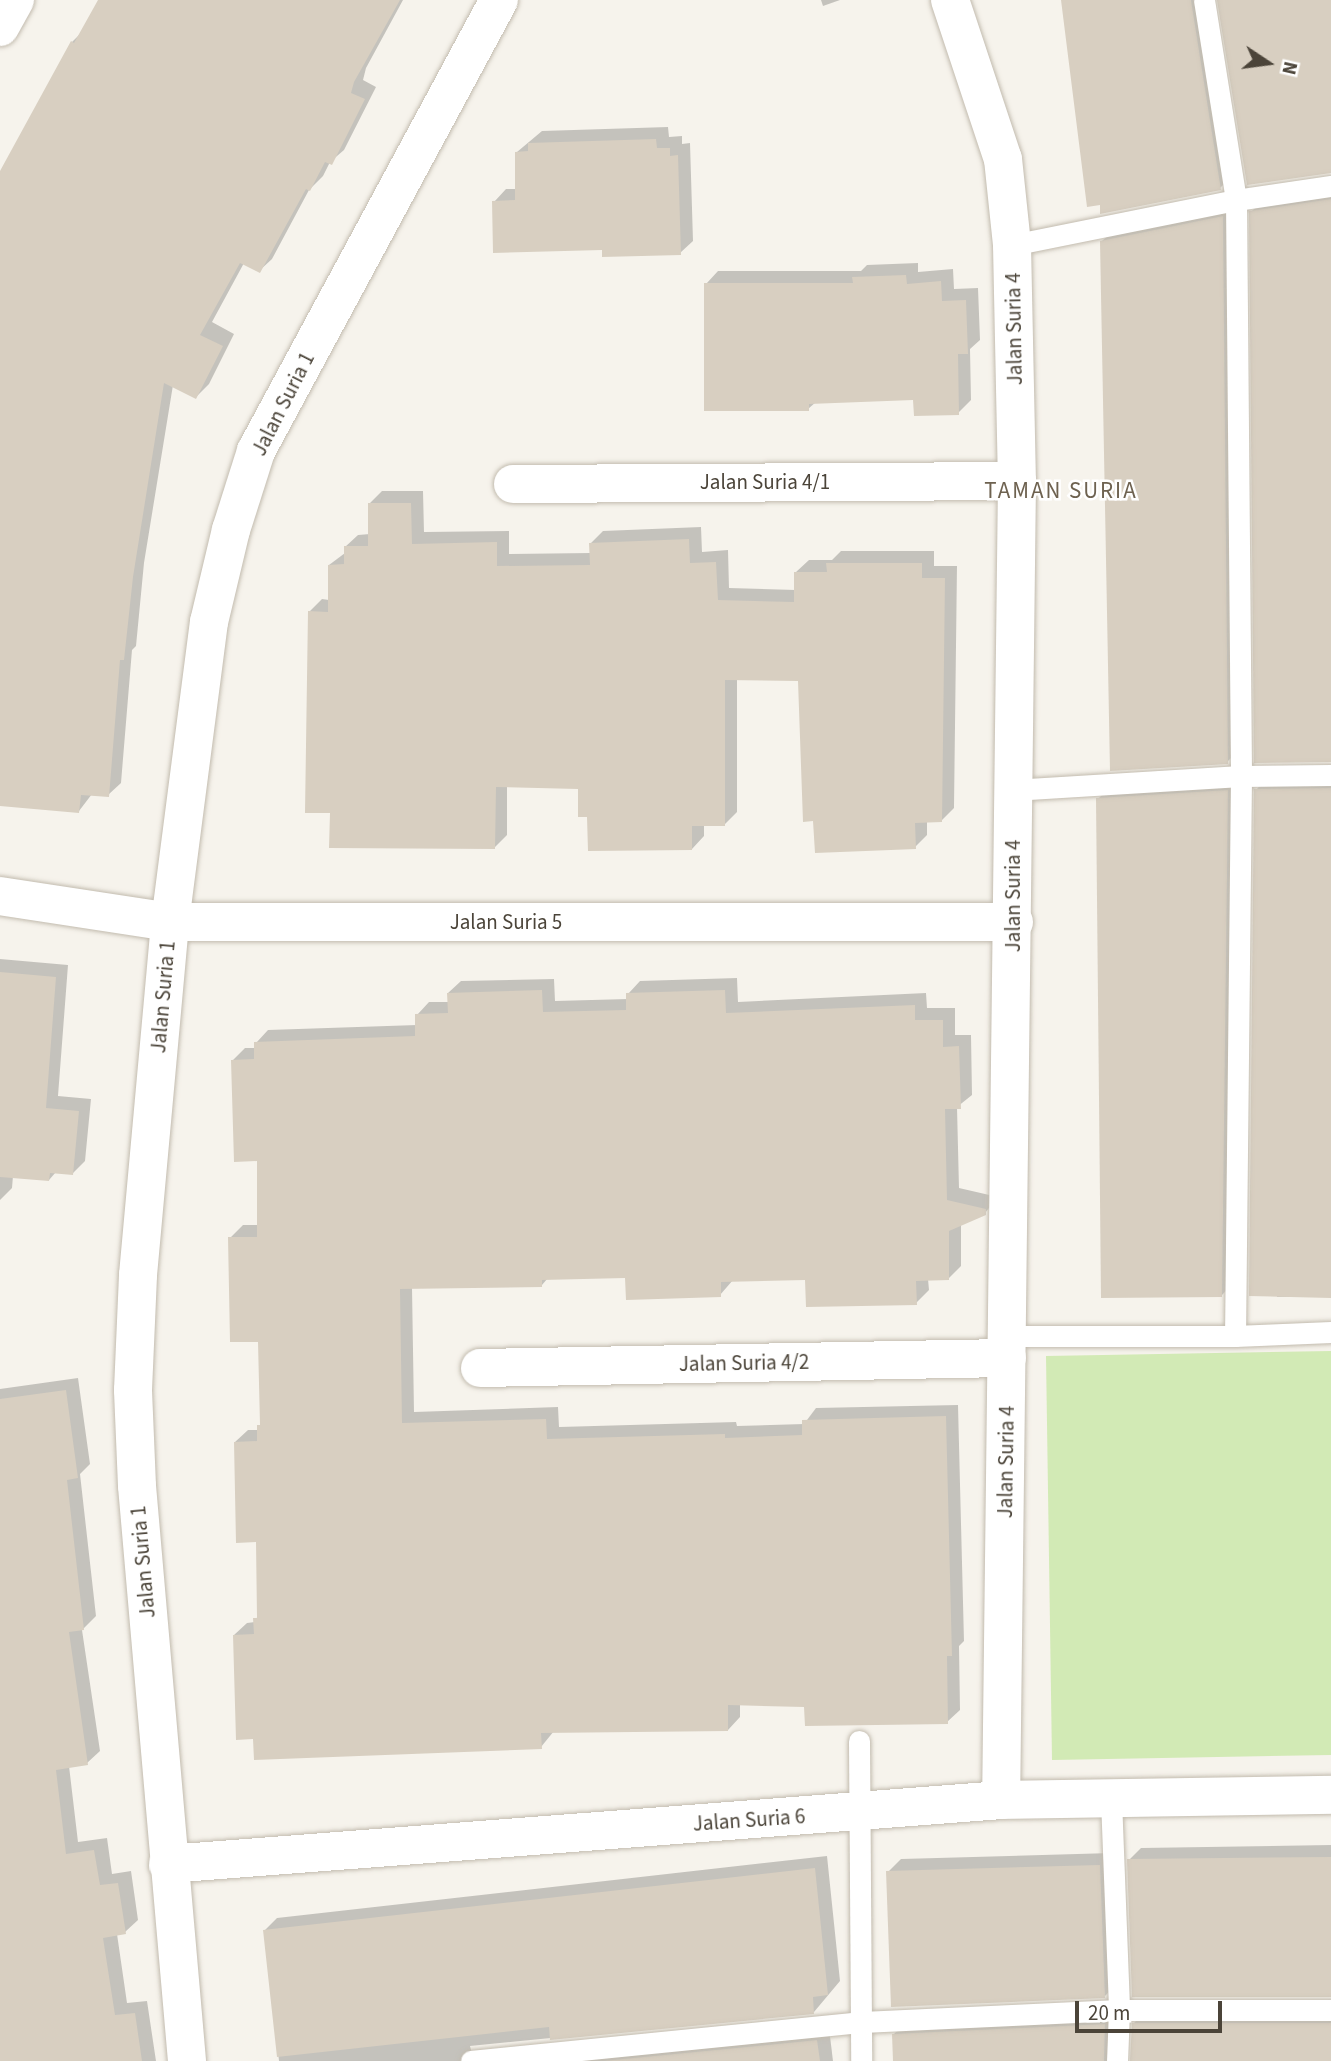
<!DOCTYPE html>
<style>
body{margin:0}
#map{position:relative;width:1331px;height:2061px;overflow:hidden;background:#f6f3ec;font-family:"Source Sans 3",sans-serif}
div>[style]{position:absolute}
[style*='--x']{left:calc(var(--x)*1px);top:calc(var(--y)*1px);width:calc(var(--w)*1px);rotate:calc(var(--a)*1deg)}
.green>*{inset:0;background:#d2eab5}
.shadow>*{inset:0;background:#0003}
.building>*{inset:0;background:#d8cfc1}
.roads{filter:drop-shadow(0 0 2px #c2bbae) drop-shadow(0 0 2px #c2bbae)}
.service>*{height:21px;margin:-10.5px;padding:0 10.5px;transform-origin:10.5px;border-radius:10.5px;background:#fff}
.minor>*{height:38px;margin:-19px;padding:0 19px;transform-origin:19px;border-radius:19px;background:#fff}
span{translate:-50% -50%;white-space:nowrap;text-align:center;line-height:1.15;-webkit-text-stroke:5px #fff;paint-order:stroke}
.street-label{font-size:21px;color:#4b4439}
.neighbourhood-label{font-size:23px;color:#6e6250;letter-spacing:2px}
.north{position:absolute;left:1233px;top:28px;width:70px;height:70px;-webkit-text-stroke:5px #fff;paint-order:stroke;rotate:103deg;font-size:19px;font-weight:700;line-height:28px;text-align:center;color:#4b4439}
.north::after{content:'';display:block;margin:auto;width:24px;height:32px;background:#4b4439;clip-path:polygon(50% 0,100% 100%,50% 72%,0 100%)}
.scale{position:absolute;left:1075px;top:2001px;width:147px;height:32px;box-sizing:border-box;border:4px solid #4b4439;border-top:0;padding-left:9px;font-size:21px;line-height:24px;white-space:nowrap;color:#4b4439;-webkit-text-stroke:5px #fff;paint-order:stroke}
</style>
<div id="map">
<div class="green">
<div style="clip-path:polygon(1331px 1351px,1331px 1755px,1052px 1760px,1046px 1356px)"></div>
</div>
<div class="shadow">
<div style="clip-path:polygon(100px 0,403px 0,366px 68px,363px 80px,376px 87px,344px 150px,330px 162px,323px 176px,309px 190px,272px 259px,259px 271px,244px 263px,212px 322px,234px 334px,209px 384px,196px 397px,173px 385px,144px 563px,136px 646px,132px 650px,121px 783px,108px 795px,92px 794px,79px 811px,0 796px,0 179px,72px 42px,83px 31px)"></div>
<div style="clip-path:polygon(821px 0,840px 0,823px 6px)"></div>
<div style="clip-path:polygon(1063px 0,1205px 0,1233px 175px,1220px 188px)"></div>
<div style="clip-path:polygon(668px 127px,669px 137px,682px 136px,682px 144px,690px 143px,693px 241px,680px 253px,603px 248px,494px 202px,506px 189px,517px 189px,517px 152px,542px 131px)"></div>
<div style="clip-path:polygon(1331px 189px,1331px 760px,1251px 212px,1264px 199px)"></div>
<div style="clip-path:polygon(1235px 205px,1240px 749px,1227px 762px,1102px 241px,1115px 229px)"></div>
<div style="clip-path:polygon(918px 263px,918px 272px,953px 269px,954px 289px,978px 288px,980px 340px,970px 349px,971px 400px,958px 413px,915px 398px,816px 402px,808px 409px,706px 284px,718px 271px,861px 271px,867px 265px)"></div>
<div style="clip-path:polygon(382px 491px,423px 491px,424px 532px,509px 531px,509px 554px,591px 553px,591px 543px,603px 531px,701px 527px,702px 552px,728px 550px,729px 588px,796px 590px,796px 572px,809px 560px,832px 560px,841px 551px,934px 551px,934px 566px,957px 566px,954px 808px,941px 821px,927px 821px,927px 835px,915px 847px,800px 679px,737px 678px,737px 812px,725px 824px,704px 824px,704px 836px,692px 849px,589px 815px,580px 787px,507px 786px,507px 835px,494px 848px,331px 811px,309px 612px,322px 599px,329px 600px,329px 565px,345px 553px,345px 547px,358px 535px,370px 534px,369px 504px)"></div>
<div style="clip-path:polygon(1331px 776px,1331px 1296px,1277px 1297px,1256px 790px,1268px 777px)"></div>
<div style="clip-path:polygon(1240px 778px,1234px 1282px,1222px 1295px,1098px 799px,1111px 786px)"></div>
<div style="clip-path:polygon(0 959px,68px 965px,58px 1096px,91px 1099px,85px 1161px,73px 1173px,56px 1172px,49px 1180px,13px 1176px,12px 1188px,0 1200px)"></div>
<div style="clip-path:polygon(737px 978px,738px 1002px,926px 993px,927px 1008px,955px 1008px,955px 1035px,971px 1035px,972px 1095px,957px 1107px,959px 1188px,998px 1197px,985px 1213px,961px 1224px,961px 1266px,949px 1278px,928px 1279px,929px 1290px,916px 1303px,807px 1278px,733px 1280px,720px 1295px,627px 1276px,548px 1278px,542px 1285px,412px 1287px,414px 1412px,558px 1407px,559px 1427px,736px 1422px,737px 1426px,804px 1424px,816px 1408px,958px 1405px,964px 1641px,959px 1646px,960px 1710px,947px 1722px,806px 1705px,740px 1704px,740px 1717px,728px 1730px,554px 1731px,541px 1747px,255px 1737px,234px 1635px,247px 1623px,255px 1622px,258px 1615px,257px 1541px,235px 1442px,248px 1430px,259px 1430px,261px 1423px,259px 1340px,230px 1238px,243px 1225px,259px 1225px,258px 1160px,233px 1060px,245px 1048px,256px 1048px,256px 1043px,268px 1030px,417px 1025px,417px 1015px,429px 1002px,449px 1002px,448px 993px,461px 981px,554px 979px,555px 1001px,628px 999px,628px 994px,640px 981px)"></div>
<div style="clip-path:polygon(78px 1378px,90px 1464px,80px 1474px,96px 1616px,82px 1630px,100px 1751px,87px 1763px,69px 1766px,78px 1842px,107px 1838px,112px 1874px,131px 1871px,138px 1920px,125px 1932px,117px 1934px,127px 2003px,147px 2001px,156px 2061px,0 2061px,0 1389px)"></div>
<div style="clip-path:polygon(1331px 1845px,1331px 1995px,1129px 1860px,1141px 1848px)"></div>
<div style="clip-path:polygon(1112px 1853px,1117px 1983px,1105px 1996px,888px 1872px,901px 1859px)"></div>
<div style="clip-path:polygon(827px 1856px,840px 1981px,814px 2012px,470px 2046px,473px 2057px,483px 2061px,279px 2061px,265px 1930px,277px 1918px)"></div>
<div style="clip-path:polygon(1146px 2011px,1331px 2011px,1331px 2061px,1132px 2061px,1133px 2024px)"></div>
<div style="clip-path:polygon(1117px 2012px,1117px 2054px,1128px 2061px,895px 2061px,894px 2034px,906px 2022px)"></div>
<div style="clip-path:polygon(829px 2028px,833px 2061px,498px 2061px)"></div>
</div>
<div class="building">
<div style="clip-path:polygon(98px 0,400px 0,354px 82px,351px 93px,365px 99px,332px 165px,325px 162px,310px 191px,306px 189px,260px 273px,240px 263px,200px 335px,223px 346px,196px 399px,164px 383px,133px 577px,124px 660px,120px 660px,109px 797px,81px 795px,79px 813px,0 806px,0 171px,71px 41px,74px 43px)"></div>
<div style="clip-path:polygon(1061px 0,1191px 0,1221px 190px,1100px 214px,1100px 205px,1087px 207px)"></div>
<div style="clip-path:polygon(1217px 0,1331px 0,1331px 173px,1247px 185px)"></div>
<div style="clip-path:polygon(656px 139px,657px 148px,670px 148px,670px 156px,678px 155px,681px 255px,602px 257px,602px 250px,493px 253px,492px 201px,515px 200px,515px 152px,528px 151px,528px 143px)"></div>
<div style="clip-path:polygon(1331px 199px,1331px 762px,1254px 763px,1249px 211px)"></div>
<div style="clip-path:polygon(1223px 216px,1228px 764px,1110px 771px,1100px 241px)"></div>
<div style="clip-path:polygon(906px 275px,907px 284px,941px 281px,942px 301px,966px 300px,968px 354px,958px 354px,959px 415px,914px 416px,913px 400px,809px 404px,809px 411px,704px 411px,704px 283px,853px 283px,852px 277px)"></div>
<div style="clip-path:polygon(368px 503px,411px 503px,412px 544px,497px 542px,497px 566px,590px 565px,589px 543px,689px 539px,690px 563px,716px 562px,718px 600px,794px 602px,794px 572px,827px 572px,826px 563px,922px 563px,922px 578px,945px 578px,942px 822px,915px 823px,916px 849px,815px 853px,813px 821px,803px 822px,798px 681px,725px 680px,725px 826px,692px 826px,692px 850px,588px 851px,587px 817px,578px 817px,578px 789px,496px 787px,495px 849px,329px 848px,330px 813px,305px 813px,308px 611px,328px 612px,328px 565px,344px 564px,344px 546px,368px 546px)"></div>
<div style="clip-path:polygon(1331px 788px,1331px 1298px,1249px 1296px,1254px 789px)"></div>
<div style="clip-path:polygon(1228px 790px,1222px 1297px,1101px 1298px,1096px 798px)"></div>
<div style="clip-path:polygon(0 972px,56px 977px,46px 1108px,79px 1111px,73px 1175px,50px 1173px,49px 1181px,0 1177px)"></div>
<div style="clip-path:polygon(542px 990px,543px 1012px,626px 1010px,626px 993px,725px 990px,726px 1013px,915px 1005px,915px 1020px,943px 1020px,943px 1047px,959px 1046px,961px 1109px,945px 1109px,947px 1200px,986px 1209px,986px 1215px,949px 1231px,949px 1280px,916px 1281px,917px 1305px,806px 1307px,805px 1280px,721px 1282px,721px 1297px,626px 1300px,625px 1278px,542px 1280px,542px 1287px,400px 1289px,402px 1423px,546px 1419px,547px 1439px,725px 1434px,725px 1438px,802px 1435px,802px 1420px,946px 1416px,952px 1656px,947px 1656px,948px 1724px,805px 1726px,804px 1707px,728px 1705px,728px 1731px,541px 1733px,542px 1749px,254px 1760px,253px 1739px,236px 1740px,233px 1635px,254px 1634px,253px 1618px,257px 1618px,256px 1542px,236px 1543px,234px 1442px,257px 1441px,257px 1425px,260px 1425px,258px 1342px,230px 1342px,228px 1237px,257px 1237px,257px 1161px,234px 1162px,231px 1060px,254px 1059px,254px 1042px,415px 1036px,415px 1014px,448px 1013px,447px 993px)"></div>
<div style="clip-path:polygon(66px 1390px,78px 1478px,67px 1480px,84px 1630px,69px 1632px,88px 1765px,56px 1770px,66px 1854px,94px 1850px,100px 1885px,118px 1883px,126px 1934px,103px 1938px,115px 2015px,135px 2013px,142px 2061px,0 2061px,0 1399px)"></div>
<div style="clip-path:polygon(1331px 1857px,1331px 1997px,1132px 1997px,1127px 1859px)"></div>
<div style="clip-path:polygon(1100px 1865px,1105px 1998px,891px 2007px,886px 1871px)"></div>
<div style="clip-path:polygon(815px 1868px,828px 1995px,813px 1997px,814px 2014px,550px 2040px,549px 2027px,277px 2057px,263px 1930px)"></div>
<div style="clip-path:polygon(1132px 2023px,1331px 2023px,1331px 2061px,1130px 2061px)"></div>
<div style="clip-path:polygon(1105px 2024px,1104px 2061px,893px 2061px,892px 2034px)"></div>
<div style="clip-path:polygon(817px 2040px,820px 2061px,603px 2061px)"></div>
</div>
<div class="roads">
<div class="service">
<div style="--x:1204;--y:0;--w:203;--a:80.9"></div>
<div style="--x:1236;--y:200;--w:576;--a:89.5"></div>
<div style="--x:1241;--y:776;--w:560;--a:90.61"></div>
<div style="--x:1012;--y:245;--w:228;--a:-11.4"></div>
<div style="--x:1236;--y:200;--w:96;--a:-8.4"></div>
<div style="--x:1012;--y:790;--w:229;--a:-3.5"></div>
<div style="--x:1241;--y:776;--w:90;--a:-0.6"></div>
<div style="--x:1009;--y:1336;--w:226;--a:0"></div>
<div style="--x:1235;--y:1336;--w:96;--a:-2.4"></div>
<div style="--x:859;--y:1741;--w:320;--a:89.6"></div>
<div style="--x:1111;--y:1799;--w:211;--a:87.8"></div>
<div style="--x:1119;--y:2010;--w:51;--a:92.2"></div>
<div style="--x:471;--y:2061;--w:393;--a:-5.7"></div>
<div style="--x:862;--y:2022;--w:257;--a:-2.7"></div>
<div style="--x:1119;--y:2010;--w:212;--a:0"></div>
</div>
<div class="minor">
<div style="--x:950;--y:0;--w:168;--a:71.6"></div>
<div style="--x:1003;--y:159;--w:86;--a:84"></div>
<div style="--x:1012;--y:245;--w:236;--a:88.8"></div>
<div style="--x:1017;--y:481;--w:1319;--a:90.69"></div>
<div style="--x:0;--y:27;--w:31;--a:-61"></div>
<div style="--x:513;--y:484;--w:504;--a:-0.34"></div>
<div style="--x:0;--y:896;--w:172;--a:8.7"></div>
<div style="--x:170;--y:922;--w:844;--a:0"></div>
<div style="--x:480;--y:1368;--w:527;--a:-1.09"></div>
<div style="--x:168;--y:1864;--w:835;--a:-4.39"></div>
<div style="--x:1001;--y:1800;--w:330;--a:-0.9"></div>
<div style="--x:187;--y:2061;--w:577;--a:-94.97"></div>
<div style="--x:137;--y:1486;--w:96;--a:-92.4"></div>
<div style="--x:133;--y:1390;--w:115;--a:-87.5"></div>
<div style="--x:138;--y:1275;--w:354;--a:-84.8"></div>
<div style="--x:170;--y:922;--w:303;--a:-82.6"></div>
<div style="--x:209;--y:622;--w:95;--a:-76.6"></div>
<div style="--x:231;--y:530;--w:83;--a:-72.4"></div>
<div style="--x:256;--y:451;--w:512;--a:-61.68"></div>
</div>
</div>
<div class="street-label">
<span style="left:1014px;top:329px;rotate:-91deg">Jalan Suria 4</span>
<span style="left:283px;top:404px;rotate:-63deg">Jalan Suria 1</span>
<span style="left:765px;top:482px">Jalan Suria 4/1</span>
<span style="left:1013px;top:896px;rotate:-90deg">Jalan Suria 4</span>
<span style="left:506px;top:922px">Jalan Suria 5</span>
<span style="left:163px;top:997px;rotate:-85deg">Jalan Suria 1</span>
<span style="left:744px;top:1363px;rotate:-1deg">Jalan Suria 4/2</span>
<span style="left:1006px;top:1462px;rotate:-89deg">Jalan Suria 4</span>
<span style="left:143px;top:1562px;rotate:-95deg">Jalan Suria 1</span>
<span style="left:749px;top:1820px;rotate:-4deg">Jalan Suria 6</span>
</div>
<div class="neighbourhood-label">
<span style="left:1061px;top:491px">TAMAN SURIA</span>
</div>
<div class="north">N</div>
<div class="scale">20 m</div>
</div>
